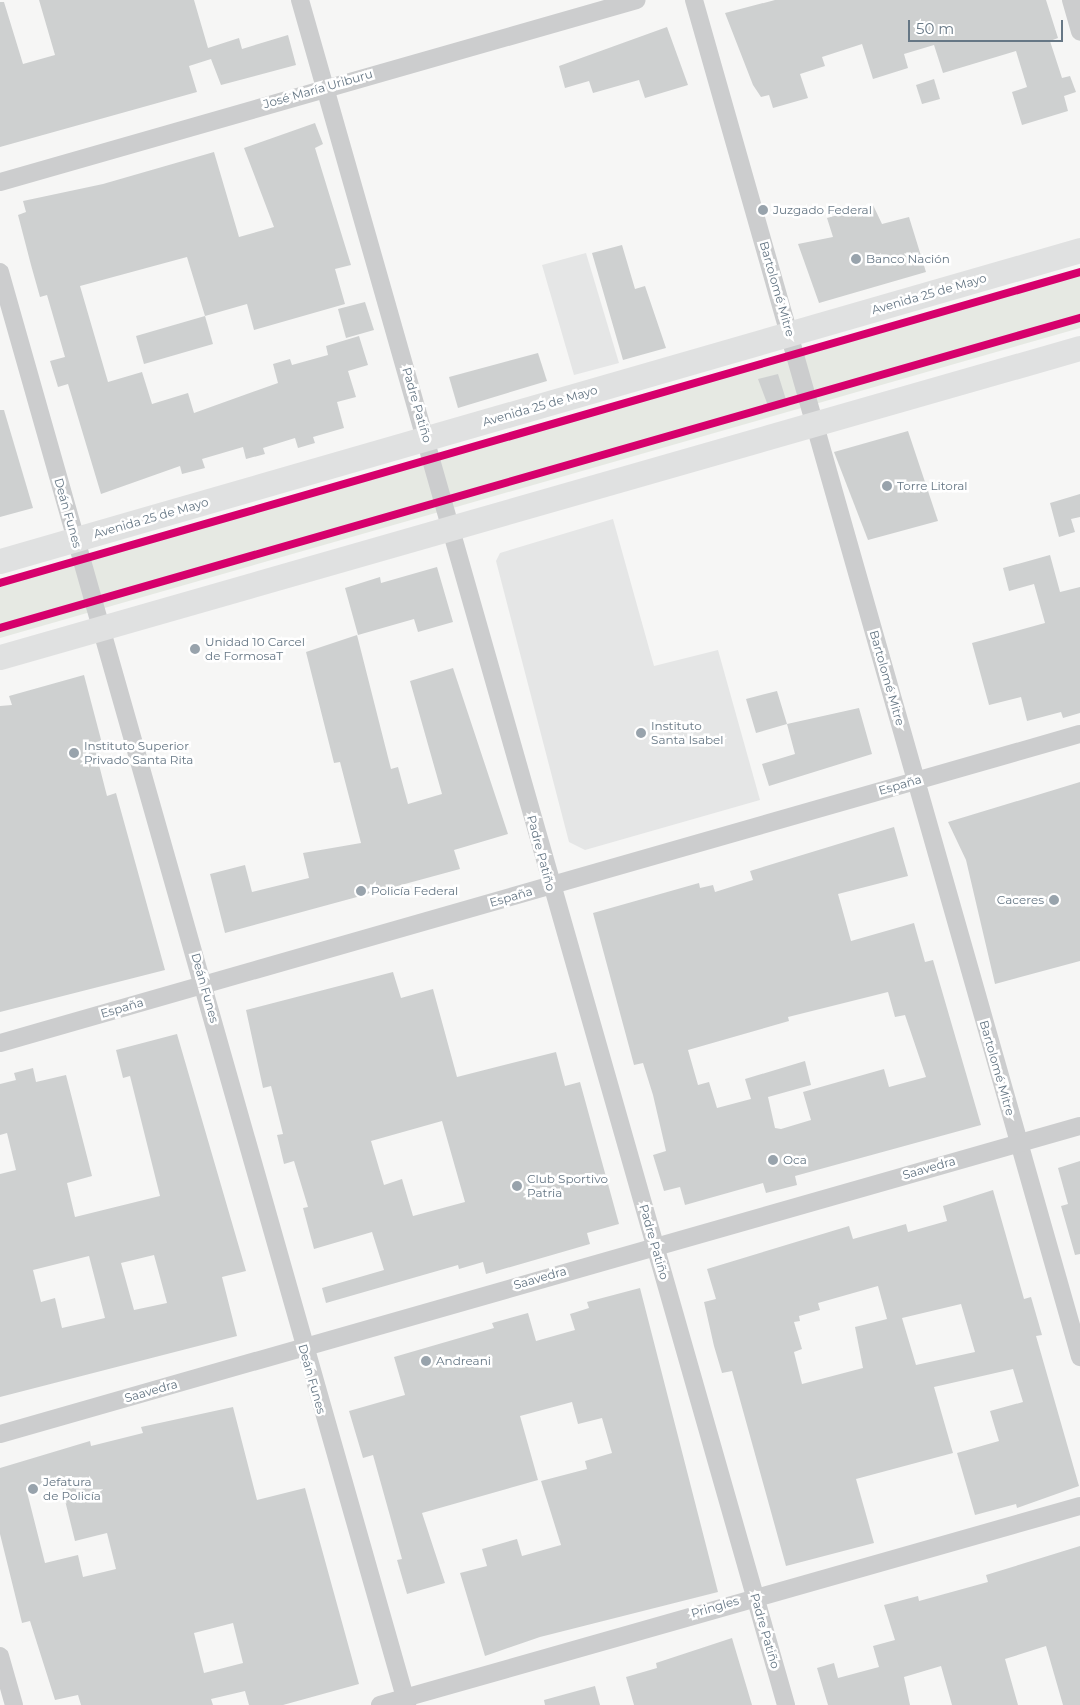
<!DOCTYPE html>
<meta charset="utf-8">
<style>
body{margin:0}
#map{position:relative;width:1080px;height:1705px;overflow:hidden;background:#f6f6f5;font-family:Montserrat,sans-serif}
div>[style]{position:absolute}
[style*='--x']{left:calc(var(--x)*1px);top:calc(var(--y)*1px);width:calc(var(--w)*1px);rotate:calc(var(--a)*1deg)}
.built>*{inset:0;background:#e5e6e6}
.green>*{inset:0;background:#e6e9e3}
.building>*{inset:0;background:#ced0d0}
.street>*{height:18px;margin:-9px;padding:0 9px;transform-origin:9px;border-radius:9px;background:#cccdce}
.secondary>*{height:25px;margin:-12.5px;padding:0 12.5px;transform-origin:12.5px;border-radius:12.5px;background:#e0e1e1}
.cycleway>*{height:8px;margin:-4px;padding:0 4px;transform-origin:4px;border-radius:4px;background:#d6006c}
.dots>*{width:14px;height:14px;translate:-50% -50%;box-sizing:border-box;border:2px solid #fff;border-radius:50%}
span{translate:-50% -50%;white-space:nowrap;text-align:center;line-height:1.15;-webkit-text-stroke:5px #fff;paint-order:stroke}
.street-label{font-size:12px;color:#667785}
.poi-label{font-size:12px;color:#667785}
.left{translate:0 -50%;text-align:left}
.right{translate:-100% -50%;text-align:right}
.scale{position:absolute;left:908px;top:20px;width:155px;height:22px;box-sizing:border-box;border:2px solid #667785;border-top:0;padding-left:6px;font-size:15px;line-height:18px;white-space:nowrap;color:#667785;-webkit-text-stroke:4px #fff;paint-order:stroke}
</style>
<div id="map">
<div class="built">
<div style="clip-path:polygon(586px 253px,619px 363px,574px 375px,542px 265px)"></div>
<div style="clip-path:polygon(613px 519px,654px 666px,718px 650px,760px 800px,585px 850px,569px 842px,496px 561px,500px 553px)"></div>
</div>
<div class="green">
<div style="clip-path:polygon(1080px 270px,1080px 328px,0 638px,0 580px)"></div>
</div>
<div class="building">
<div style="clip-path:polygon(39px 0,194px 0,208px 48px,239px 38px,242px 49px,288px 35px,296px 65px,221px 85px,211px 59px,189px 66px,197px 92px,0 147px,0 2px,4px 2px,23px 64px,55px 55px)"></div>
<div style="clip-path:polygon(775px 0,1046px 0,1058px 38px,1050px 41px,1062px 78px,1070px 76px,1076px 92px,1064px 96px,1068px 111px,1022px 125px,1012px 92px,1027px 87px,1016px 51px,943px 73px,934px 45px,904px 54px,908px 68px,873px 79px,862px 44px,822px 57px,825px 66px,800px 74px,808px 98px,773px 108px,769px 95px,761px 97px,753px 85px,725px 13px)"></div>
<div style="clip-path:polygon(667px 27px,688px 85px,645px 98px,639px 80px,593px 93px,589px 81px,565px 88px,559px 66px)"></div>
<div style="clip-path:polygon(934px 79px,940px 99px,922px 104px,916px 85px)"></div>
<div style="clip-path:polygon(315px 123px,323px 144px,315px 148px,351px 265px,335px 269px,345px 304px,254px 330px,247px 304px,205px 316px,187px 257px,80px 286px,108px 382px,142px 372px,152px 404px,188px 393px,194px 413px,278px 383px,273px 364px,290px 359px,292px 365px,328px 355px,326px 346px,359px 336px,368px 365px,348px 371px,356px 397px,337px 402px,344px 428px,313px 437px,315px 443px,298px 448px,295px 438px,263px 448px,265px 454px,246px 459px,243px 447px,202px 459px,205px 468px,182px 474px,180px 466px,101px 494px,68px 384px,58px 387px,50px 361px,65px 357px,47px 295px,40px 297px,31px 265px,18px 215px,26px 212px,23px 201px,103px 184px,214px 152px,239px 237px,274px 227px,244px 148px)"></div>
<div style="clip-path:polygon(873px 205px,882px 224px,909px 217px,926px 272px,819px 303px,798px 244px,833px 237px,827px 218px)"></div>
<div style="clip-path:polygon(622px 245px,635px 289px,645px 286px,666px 348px,623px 360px,592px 253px)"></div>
<div style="clip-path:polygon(365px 302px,374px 330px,346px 338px,338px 309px)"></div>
<div style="clip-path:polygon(205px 316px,213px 344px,144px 364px,136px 336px)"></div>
<div style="clip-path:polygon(538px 353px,547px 381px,458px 408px,449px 377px)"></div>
<div style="clip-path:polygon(778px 374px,788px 406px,770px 411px,758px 379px)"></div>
<div style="clip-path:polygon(0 410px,4px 410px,33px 508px,0 517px)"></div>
<div style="clip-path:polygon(908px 431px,938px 521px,868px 540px,834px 452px)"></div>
<div style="clip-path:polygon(1080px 494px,1080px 517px,1071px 519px,1075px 532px,1059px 537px,1050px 503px)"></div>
<div style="clip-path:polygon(1050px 555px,1060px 592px,1080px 587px,1080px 713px,1063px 718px,1061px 712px,1027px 721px,1021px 697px,989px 705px,972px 643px,1045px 623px,1034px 584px,1009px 591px,1003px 568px)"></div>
<div style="clip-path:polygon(437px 567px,453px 622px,418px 632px,414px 619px,358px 635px,345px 588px,380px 577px,381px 583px)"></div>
<div style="clip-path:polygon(357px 635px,391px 769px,398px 767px,408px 804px,442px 794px,410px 681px,453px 668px,508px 834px,454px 850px,460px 869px,225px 933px,210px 874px,245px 865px,252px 892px,309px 878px,303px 853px,361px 843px,340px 762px,334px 763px,306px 652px)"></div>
<div style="clip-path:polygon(84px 675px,104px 751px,96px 753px,107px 796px,116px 793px,165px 970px,0 1012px,0 706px,12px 705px,9px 696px)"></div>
<div style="clip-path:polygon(777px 691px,787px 724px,859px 708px,872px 754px,769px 786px,762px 764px,795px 754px,787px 724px,756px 733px,746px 699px)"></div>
<div style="clip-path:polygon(1080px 782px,1080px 961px,995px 984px,966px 860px,948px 822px)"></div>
<div style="clip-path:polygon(evenodd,894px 827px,908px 876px,838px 894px,851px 941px,914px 923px,925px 962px,933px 960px,981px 1125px,795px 1176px,797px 1185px,766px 1193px,763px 1183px,685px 1205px,680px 1187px,664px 1191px,653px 1155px,666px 1151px,653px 1095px,643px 1063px,634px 1065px,593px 913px,699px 883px,700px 888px,713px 885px,715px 892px,753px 880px,750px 871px,894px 827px,888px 992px,895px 1017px,905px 1015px,926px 1077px,889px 1087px,884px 1069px,803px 1092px,811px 1120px,781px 1129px,775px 1128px,768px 1097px,811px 1085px,805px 1061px,745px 1079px,751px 1099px,717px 1108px,709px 1082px,698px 1085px,688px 1050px,789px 1021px,788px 1017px,888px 992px)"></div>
<div style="clip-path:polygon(evenodd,393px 972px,401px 998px,433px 989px,457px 1077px,556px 1052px,565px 1086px,580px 1082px,619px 1224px,587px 1233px,590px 1244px,486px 1274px,483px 1262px,459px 1269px,458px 1265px,326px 1303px,322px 1288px,384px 1270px,372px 1232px,314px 1249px,303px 1208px,308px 1207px,294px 1161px,284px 1164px,277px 1135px,283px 1134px,271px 1086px,263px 1088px,246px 1010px,393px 972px,442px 1121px,465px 1202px,413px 1216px,402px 1179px,384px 1185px,371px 1141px,442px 1121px)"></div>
<div style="clip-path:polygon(evenodd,177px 1034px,246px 1271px,222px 1277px,237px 1336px,0 1397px,0 1174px,16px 1170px,7px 1133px,0 1135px,0 1084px,16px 1080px,14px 1073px,33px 1068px,36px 1082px,66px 1075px,92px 1176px,67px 1183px,75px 1217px,160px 1196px,130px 1076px,123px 1078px,116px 1050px,177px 1034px,154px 1255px,167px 1303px,134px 1310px,121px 1263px,154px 1255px,177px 1034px,89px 1256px,105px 1318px,62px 1328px,55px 1298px,41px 1302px,33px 1270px,89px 1256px)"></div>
<div style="clip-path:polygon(1080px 1161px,1080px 1254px,1075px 1255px,1061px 1206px,1068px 1204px,1058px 1168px)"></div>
<div style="clip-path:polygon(evenodd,993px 1190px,1024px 1299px,1031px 1297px,1042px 1335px,1036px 1336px,1079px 1486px,1017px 1508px,1016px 1504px,975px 1515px,957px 1453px,999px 1441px,990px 1411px,1023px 1402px,1013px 1369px,934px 1387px,953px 1453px,856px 1479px,874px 1543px,786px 1566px,732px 1371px,722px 1373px,714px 1346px,704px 1302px,716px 1299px,707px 1269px,849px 1226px,853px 1239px,906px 1224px,908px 1232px,947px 1221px,943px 1206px,993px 1190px,878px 1286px,887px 1319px,855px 1327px,863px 1368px,802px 1384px,794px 1352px,802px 1349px,794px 1322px,800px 1321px,799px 1316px,820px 1310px,818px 1303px,878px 1286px,993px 1190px,961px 1304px,975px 1352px,916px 1365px,902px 1318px,961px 1304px)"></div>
<div style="clip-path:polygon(640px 1288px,718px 1592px,540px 1637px,485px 1656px,460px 1573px,487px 1566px,482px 1549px,517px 1539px,522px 1556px,561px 1545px,541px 1481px,587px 1469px,585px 1461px,612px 1453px,602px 1418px,578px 1424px,572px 1402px,520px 1416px,538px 1480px,422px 1513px,445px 1583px,407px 1594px,397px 1560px,402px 1559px,373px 1455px,363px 1458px,349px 1411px,405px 1395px,394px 1357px,494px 1328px,492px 1323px,528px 1313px,536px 1341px,575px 1330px,570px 1314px,589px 1308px,587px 1302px)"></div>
<div style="clip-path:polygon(evenodd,233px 1407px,257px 1500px,305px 1488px,359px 1684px,283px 1705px,249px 1705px,245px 1691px,211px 1699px,213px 1705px,81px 1705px,78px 1695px,55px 1700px,30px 1621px,22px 1623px,0 1534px,0 1468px,90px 1441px,91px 1446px,143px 1433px,141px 1427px,233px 1407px,60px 1480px,75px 1541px,107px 1533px,116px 1569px,83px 1577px,78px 1555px,45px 1563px,26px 1488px,60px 1480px,233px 1407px,233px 1623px,243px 1663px,204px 1673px,194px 1633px,233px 1623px)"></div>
<div style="clip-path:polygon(1080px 1546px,1080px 1705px,1063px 1705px,1046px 1646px,1005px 1659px,1018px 1705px,952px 1705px,941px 1666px,904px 1677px,910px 1705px,828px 1705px,817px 1668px,834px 1663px,838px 1678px,879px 1667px,873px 1646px,895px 1640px,884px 1605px,918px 1596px,919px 1601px,988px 1582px,986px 1575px)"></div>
<div style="clip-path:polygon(732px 1638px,752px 1705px,634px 1705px,626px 1677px,657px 1668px,656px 1663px)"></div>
<div style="clip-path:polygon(595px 1686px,600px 1705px,545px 1705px,544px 1700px)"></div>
</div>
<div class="street">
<div style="--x:300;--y:0;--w:1773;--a:74.09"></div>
<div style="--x:694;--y:0;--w:1411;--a:74.12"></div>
<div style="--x:1071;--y:0;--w:33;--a:74"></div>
<div style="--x:0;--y:182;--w:662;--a:-15.95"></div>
<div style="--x:0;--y:272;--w:1490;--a:74.14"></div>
<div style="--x:0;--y:1043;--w:1123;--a:-15.97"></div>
<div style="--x:0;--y:1434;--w:1123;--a:-15.92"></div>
<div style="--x:0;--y:1656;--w:51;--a:74.1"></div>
<div style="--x:380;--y:1705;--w:728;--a:-15.87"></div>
</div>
<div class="secondary">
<div style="--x:0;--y:561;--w:1124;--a:-16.06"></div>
<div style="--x:0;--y:657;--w:1123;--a:-15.97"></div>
</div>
<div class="cycleway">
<div style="--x:0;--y:583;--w:1124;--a:-16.06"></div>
<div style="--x:0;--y:628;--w:1124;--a:-16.02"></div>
</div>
<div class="dots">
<div style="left:763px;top:210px;background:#98a3ac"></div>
<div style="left:856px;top:259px;background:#98a3ac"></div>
<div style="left:887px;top:486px;background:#98a3ac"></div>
<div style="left:195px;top:649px;background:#98a3ac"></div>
<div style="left:641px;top:733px;background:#98a3ac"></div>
<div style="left:74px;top:753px;background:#98a3ac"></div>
<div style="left:361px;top:891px;background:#98a3ac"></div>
<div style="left:1054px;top:900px;background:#98a3ac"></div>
<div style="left:773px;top:1160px;background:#98a3ac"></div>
<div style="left:517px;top:1186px;background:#98a3ac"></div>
<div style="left:426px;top:1361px;background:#98a3ac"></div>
<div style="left:33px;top:1489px;background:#98a3ac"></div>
</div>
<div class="street-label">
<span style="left:318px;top:89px;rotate:-16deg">José María Uriburu</span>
<span style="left:777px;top:289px;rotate:74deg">Bartolomé Mitre</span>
<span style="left:929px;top:294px;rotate:-16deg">Avenida 25 de Mayo</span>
<span style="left:417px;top:405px;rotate:74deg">Padre Patiño</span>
<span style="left:540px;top:406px;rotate:-16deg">Avenida 25 de Mayo</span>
<span style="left:68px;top:513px;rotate:74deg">Deán Funes</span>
<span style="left:151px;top:518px;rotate:-16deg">Avenida 25 de Mayo</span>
<span style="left:887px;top:678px;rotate:74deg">Bartolomé Mitre</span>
<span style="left:900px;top:785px;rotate:-16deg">España</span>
<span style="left:541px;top:853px;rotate:75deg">Padre Patiño</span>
<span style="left:511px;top:897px;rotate:-16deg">España</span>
<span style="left:205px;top:988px;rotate:74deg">Deán Funes</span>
<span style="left:122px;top:1008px;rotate:-16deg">España</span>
<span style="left:997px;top:1068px;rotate:74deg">Bartolomé Mitre</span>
<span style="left:929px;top:1168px;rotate:-16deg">Saavedra</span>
<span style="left:654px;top:1242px;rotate:74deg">Padre Patiño</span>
<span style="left:540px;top:1278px;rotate:-16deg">Saavedra</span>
<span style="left:312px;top:1379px;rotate:74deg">Deán Funes</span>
<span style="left:151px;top:1391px;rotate:-16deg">Saavedra</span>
<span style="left:715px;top:1607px;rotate:-16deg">Pringles</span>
<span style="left:765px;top:1631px;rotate:74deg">Padre Patiño</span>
</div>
<div class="poi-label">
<span class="left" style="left:773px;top:210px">Juzgado Federal</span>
<span class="left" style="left:866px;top:259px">Banco Nación</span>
<span class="left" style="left:897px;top:486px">Torre Litoral</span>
<span class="left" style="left:205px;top:649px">Unidad 10 Carcel<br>de FormosaT</span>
<span class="left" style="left:651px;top:733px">Instituto<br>Santa Isabel</span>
<span class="left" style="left:84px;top:753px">Instituto Superior<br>Privado Santa Rita</span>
<span class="left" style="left:371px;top:891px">Policía Federal</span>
<span class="right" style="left:1044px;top:900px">Caceres</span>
<span class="left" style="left:783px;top:1160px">Oca</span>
<span class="left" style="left:527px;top:1186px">Club Sportivo<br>Patria</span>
<span class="left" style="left:436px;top:1361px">Andreani</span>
<span class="left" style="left:43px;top:1489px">Jefatura<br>de Policía</span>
</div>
<div class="scale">50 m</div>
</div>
